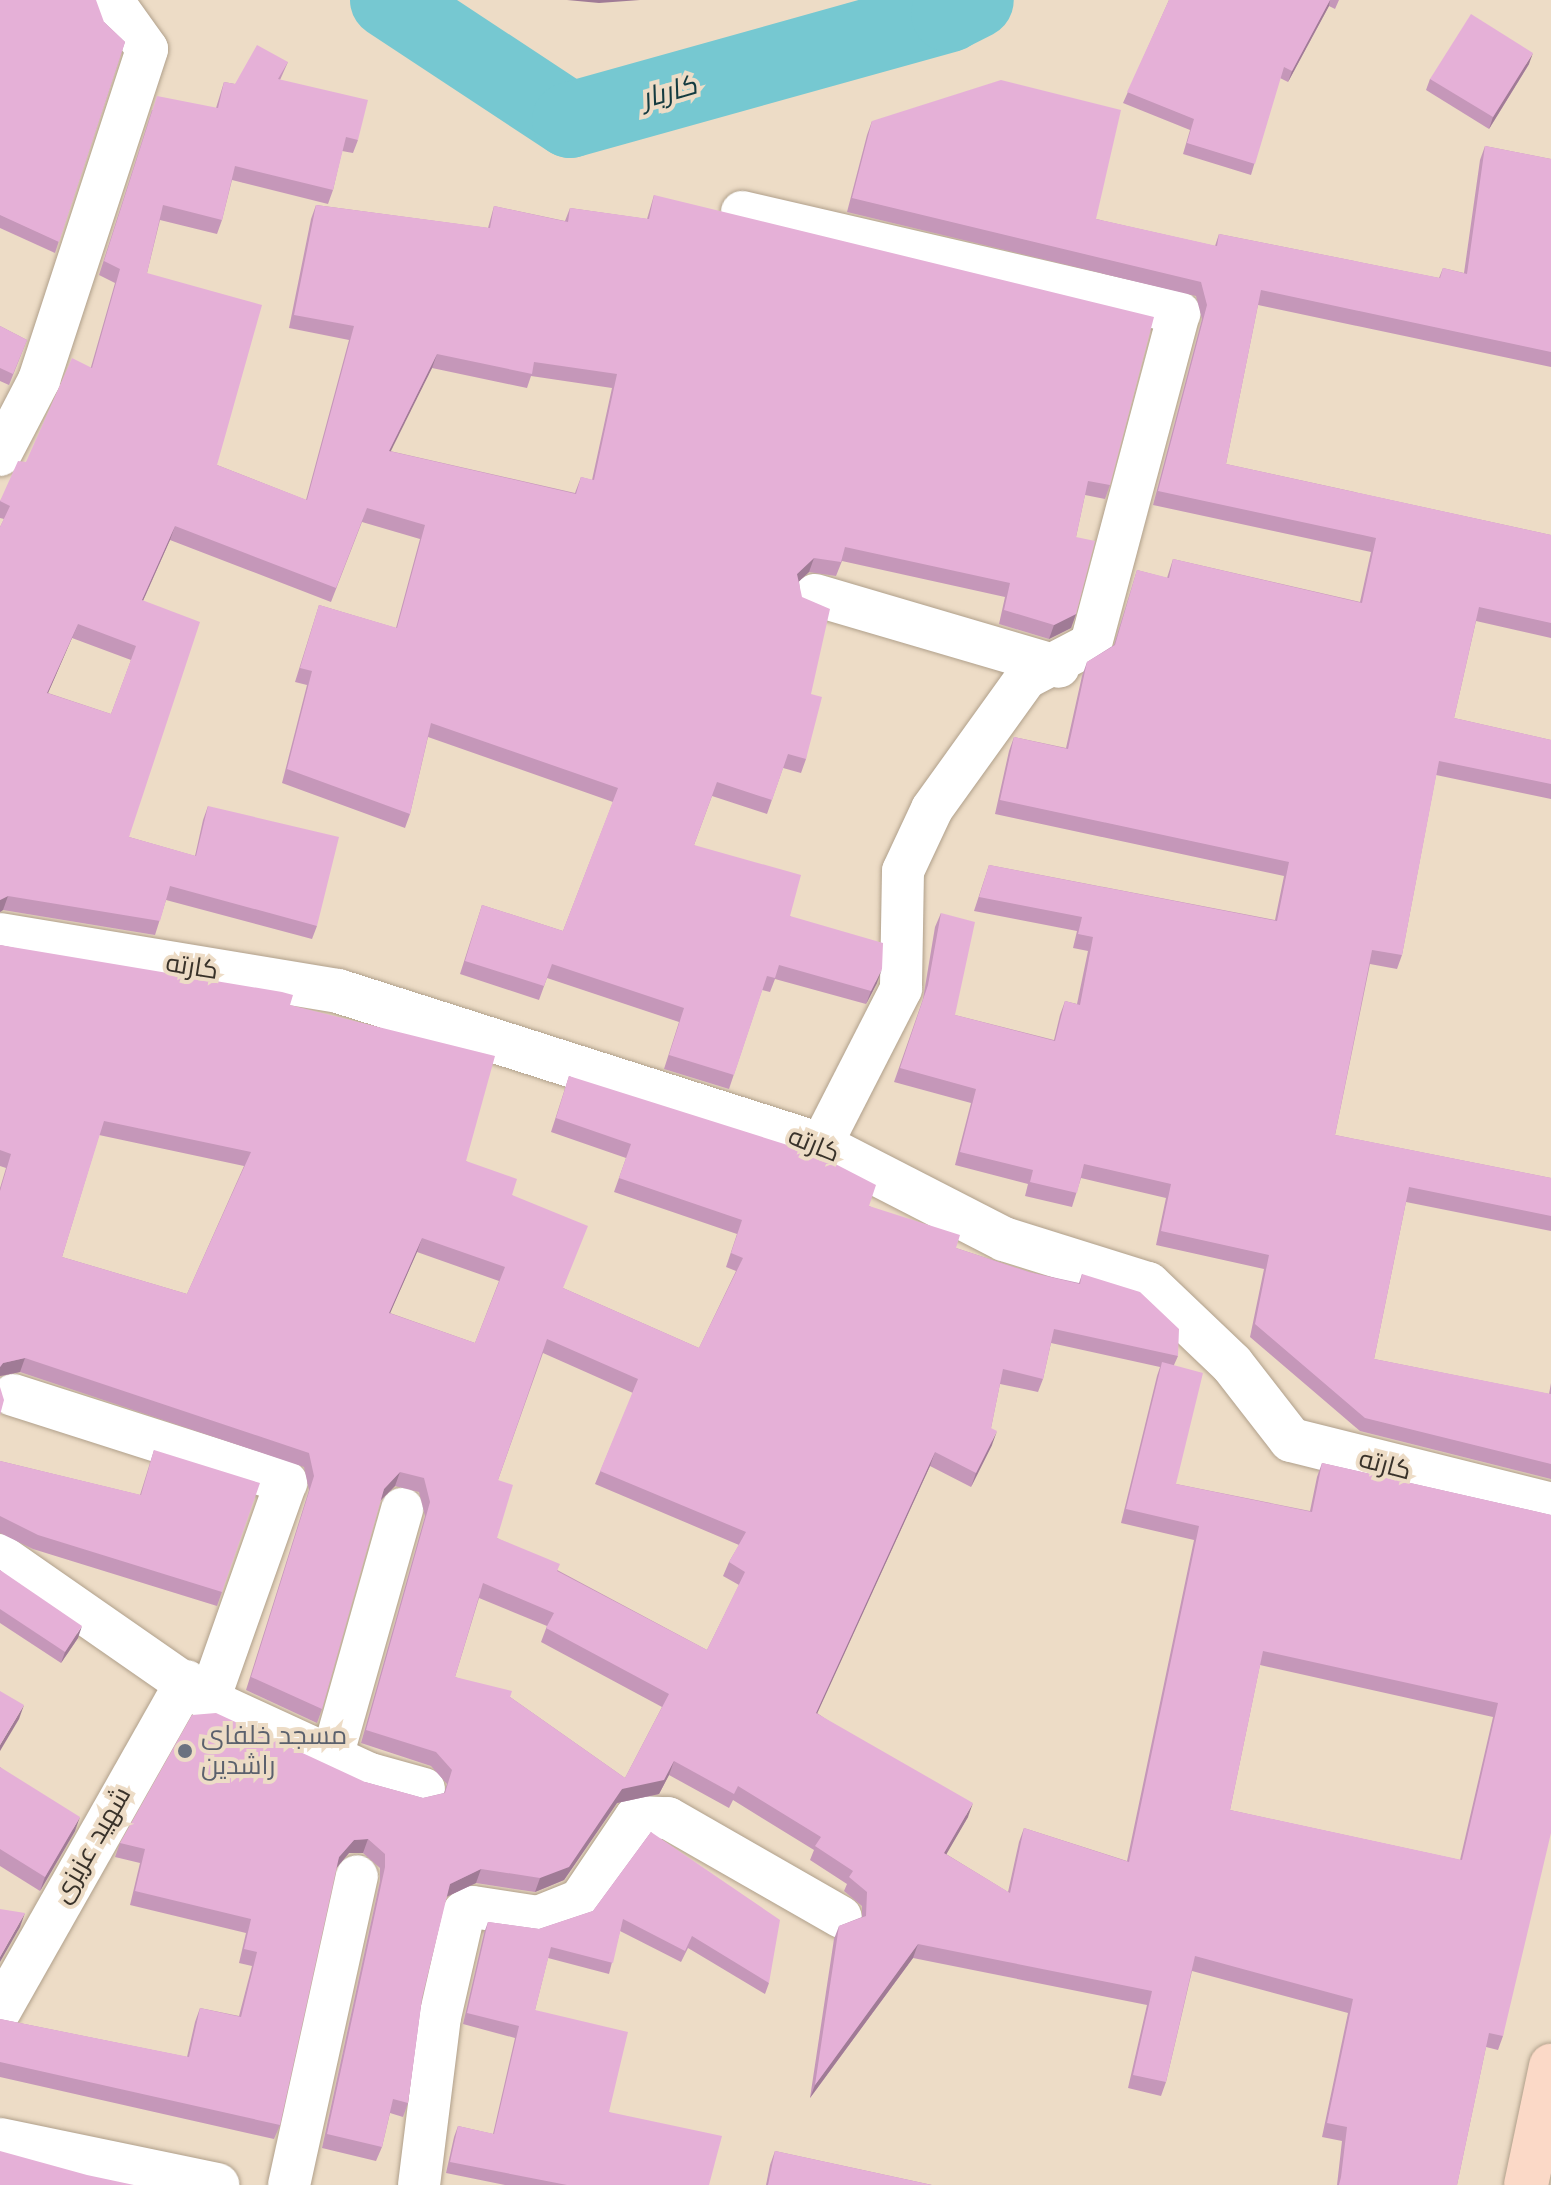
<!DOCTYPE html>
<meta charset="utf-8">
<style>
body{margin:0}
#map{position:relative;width:1551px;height:2185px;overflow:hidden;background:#eddcc6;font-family:"Libre Baskerville",Cairo,serif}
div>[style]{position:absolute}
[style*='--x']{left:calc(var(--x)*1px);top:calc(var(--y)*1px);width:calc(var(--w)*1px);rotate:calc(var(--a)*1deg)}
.river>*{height:76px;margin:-38px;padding:0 38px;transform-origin:38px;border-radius:38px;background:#76c8d1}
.roads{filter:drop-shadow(0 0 2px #b0a08b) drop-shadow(0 0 2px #b0a08b)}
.minor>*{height:42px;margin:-21px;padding:0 21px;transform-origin:21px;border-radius:21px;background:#fff}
.tertiary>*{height:44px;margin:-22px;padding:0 22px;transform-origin:22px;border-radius:22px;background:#fff}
.secondary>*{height:44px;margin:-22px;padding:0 22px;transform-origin:22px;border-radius:22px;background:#fbd9c7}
.wall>*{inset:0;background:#c597b9}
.shaded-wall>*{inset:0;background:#a07b96}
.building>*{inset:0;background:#e5b0d7}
.dots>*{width:22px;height:22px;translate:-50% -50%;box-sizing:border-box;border:4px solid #eddcc6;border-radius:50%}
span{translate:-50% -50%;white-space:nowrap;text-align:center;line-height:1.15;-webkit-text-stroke:8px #eddcc6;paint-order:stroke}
.street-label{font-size:26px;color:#39322a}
.worship-label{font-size:26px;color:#5b616d}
.left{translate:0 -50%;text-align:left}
.water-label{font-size:28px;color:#143b40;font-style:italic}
</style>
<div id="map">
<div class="river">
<div style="--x:388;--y:0;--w:218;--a:33.4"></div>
<div style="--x:570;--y:120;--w:394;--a:-15.6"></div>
<div style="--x:949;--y:14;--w:30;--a:-27"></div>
</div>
<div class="roads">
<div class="minor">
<div style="--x:742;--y:212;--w:449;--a:13"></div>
<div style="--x:1179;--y:313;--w:342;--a:104.9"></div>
<div style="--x:1091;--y:644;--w:73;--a:152.4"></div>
<div style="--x:1026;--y:678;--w:161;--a:125.7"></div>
<div style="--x:932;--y:809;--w:68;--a:115.1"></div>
<div style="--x:903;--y:871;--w:118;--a:91"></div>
<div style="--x:901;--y:989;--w:175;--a:117.1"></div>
<div style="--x:0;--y:455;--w:85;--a:-62.5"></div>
<div style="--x:39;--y:380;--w:348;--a:-71.9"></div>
<div style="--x:147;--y:49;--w:60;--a:-125.5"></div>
<div style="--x:815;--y:595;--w:254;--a:16.4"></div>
<div style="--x:13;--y:1395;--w:287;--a:17.7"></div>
<div style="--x:286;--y:1482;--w:231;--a:109.5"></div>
<div style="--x:0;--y:1555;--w:254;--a:34.8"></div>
<div style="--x:209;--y:1700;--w:177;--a:24.7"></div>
<div style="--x:370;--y:1774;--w:56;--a:15.5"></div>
<div style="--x:332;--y:1757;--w:258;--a:-74.2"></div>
<div style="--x:0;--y:2011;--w:379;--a:-60.5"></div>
<div style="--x:289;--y:2185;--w:316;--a:-77.6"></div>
<div style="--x:419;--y:2185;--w:169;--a:-82.9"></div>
<div style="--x:440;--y:2017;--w:108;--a:-77.1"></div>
<div style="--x:464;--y:1912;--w:10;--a:-29"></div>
<div style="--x:473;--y:1907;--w:66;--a:8.7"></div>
<div style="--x:538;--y:1917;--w:45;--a:-22"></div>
<div style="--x:580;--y:1900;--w:100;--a:-56"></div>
<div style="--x:636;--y:1817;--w:32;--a:2"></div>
<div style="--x:668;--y:1818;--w:199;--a:29.8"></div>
</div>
<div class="tertiary">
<div style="--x:0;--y:935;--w:343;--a:9.4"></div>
<div style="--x:338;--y:991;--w:507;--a:17.68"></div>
<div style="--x:821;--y:1145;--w:206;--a:27.2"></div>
<div style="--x:1004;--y:1239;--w:151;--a:17.4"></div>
<div style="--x:1148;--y:1284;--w:116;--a:43.6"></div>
<div style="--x:1232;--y:1364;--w:96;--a:52.2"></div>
<div style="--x:1291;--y:1440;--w:268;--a:14"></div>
<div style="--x:0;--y:2140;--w:222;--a:11.7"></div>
</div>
<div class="secondary">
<div style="--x:1526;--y:2185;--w:122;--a:-78.1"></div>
</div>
</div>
<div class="wall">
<div style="clip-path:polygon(0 0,104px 22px,125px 42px,55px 253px,0 228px)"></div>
<div style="clip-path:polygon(1169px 0,1339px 0,1335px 9px,1329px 6px,1288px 82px,1280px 78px,1251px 175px,1183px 154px,1190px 130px,1123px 103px)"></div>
<div style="clip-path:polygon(evenodd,288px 62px,280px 80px,358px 140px,353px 153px,342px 151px,333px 190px,328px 204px,232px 180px,222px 220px,217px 234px,160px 220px,147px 273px,217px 465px,306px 500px,349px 340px,289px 328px,311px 219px,316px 205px,488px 228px,494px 206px,565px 221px,570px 208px,647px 219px,654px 195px,1110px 485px,1105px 499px,1085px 495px,1076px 537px,1076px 614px,1071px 628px,1049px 639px,999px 624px,1005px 597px,842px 561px,836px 576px,809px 572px,799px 581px,811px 694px,806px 759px,801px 773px,783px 768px,767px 814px,712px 796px,694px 845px,790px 916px,877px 983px,866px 1004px,775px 979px,770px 992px,762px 990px,729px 1089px,664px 1069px,679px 1022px,547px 978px,539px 1000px,460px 974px,482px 905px,563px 931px,613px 802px,428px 737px,410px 814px,405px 828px,282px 783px,307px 685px,295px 682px,319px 605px,396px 628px,420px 539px,362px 522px,331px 602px,170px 540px,143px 601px,129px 837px,195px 856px,203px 820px,208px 806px,317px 926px,312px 939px,166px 900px,155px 935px,3px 910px,0 912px,0 527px,4px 519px,0 518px,0 501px,91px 367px,115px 283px,99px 275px,152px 110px,216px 108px,224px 82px,235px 84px,288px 62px,432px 368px,527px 388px,531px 376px,612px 388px,592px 480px,581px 477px,575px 493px,390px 451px,432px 368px,288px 62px,72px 638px,131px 660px,111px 714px,48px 693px,72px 638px)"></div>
<div style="clip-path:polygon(1529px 64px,1489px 129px,1426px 90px,1430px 79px)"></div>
<div style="clip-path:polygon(872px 121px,1096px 219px,1215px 246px,1219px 234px,1439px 278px,1443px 268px,1464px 273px,1480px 160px,1485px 146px,1551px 159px,1551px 367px,1258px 305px,1226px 464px,1551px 535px,1551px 638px,1476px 621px,1454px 718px,1551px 740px,1551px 799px,1436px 775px,1402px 955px,1397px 969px,1370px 964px,1335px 1135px,1551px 1178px,1551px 1231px,1406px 1202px,1374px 1359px,1549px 1394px,1551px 1383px,1551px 1479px,1360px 1431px,1250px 1337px,1264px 1269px,1156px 1245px,1166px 1198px,1081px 1178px,1072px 1207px,1025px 1196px,1028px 1184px,955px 1165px,971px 1103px,894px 1082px,923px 999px,935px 927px,941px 913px,955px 1015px,1054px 1040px,1060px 1015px,1065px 1001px,1077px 1004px,1088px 951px,1073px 948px,1077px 931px,974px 911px,989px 865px,1275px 920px,1284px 876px,995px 814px,1009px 751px,1014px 737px,1066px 748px,1082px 676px,1087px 662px,1114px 645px,1137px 570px,1167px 578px,1173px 559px,1360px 602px,1371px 552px,1153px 505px,1202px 319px,1196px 296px,847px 212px,867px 135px)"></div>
<div style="clip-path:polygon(0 326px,27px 340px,9px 385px,0 381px)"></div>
<div style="clip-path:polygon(evenodd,0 945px,290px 1005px,466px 1161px,512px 1195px,563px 1288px,699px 1348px,736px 1271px,726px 1267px,737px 1234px,614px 1192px,626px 1158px,551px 1132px,569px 1076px,869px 1206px,956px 1248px,1029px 1272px,1079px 1283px,1082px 1274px,1178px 1356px,1174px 1365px,1176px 1484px,1310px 1511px,1317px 1477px,1322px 1463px,1551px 1515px,1503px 2036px,1498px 2050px,1486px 2047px,1457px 2185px,1337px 2185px,1342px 2141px,1322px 2137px,1348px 2013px,1192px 1971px,1166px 2082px,1161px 2096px,1128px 2088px,1147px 2005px,913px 1958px,810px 2098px,834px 1939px,839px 1926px,862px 1917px,862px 1906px,844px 1891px,847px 1884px,810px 1860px,814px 1850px,733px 1800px,729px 1808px,669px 1775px,659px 1794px,617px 1803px,564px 1880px,535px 1892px,476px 1883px,446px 1897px,422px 1998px,408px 2103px,403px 2117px,390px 2113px,382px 2147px,376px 2161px,322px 2148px,380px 1881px,380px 1868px,363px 1853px,349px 1853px,336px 1868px,280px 2125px,274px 2139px,0 2077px,0 2019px,187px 2057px,195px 2022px,200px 2008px,239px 2016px,252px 1966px,239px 1963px,246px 1933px,130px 1905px,140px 1863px,115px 1857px,120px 1843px,365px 1782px,423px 1798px,444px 1793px,447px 1784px,431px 1766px,361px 1743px,425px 1516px,419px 1492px,395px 1486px,380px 1501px,322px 1709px,317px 1723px,246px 1690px,309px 1490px,304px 1467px,20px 1372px,0 1376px,0 1188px,6px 1168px,0 1166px,0 945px,99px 1135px,244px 1166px,187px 1294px,62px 1257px,99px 1135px,0 945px,417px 1252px,499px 1281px,475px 1343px,390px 1313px,417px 1252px,0 945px,1051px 1343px,1160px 1367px,1157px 1376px,1121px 1523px,1194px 1540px,1127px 1861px,1024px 1828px,1019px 1842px,1008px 1892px,946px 1854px,968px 1817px,817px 1713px,930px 1466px,971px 1487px,992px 1445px,991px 1428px,1000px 1384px,1038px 1392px,1043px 1379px,1051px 1343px,0 945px,543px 1353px,633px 1393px,595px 1484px,739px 1545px,729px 1562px,723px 1576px,739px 1585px,707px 1650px,497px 1538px,498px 1480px,543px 1353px,0 945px,479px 1598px,547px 1626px,541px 1642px,662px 1707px,625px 1778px,510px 1697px,455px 1677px,479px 1598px,0 945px,1260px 1665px,1493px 1717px,1460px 1860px,1230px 1810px,1260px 1665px)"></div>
<div style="clip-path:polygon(154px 1450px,222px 1592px,217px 1606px,33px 1549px,0 1533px,0 1461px,140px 1495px)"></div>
<div style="clip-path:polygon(0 1570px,78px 1638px,61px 1663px,0 1623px)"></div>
<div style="clip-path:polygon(0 1767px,75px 1831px,40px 1891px,0 1866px)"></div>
<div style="clip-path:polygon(651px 1832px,769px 1983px,765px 1994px,688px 1948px,681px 1962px,620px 1931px,609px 1974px,548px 1958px,535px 2010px,609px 2112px,709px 2185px,505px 2185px,446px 2173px,454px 2137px,458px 2126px,493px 2134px,515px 2038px,463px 2024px,484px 1933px,488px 1922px,539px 1929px,593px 1911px)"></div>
<div style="clip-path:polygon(775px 2151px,932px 2185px,766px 2185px,770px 2165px)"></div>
</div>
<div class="shaded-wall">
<div style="clip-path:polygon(567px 0,640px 0,599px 3px)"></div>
<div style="clip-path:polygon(1330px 0,1329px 6px,1288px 82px,1292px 71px)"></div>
<div style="clip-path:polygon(1533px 53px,1529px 64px,1489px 129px,1493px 117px)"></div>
<div style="clip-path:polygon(437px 354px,432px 368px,384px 465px,389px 451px)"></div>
<div style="clip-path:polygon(175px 526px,170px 540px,137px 614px,142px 600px)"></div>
<div style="clip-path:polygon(814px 558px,809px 572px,792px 588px,797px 574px)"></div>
<div style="clip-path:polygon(1076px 614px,1071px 628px,1049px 639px,1054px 625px)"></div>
<div style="clip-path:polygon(78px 624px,72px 638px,42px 707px,47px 693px)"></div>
<div style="clip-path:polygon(8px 896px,3px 910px,0 912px,0 900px)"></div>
<div style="clip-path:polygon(882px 969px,877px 983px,866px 1004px,871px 991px)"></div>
<div style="clip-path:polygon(422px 1238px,417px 1252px,384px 1327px,389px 1313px)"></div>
<div style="clip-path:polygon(25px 1358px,20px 1372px,0 1376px,0 1367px,3px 1363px)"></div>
<div style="clip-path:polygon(997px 1431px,992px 1445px,971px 1487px,976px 1473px)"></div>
<div style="clip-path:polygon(935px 1452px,930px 1466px,811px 1727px,816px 1713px)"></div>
<div style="clip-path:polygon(400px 1472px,395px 1486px,379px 1502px,384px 1489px)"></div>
<div style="clip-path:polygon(82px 1626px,78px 1638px,61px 1663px,65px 1652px)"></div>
<div style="clip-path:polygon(24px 1705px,19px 1719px,0 1751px,0 1745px)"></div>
<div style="clip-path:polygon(674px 1761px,669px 1775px,659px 1794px,617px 1803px,564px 1880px,535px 1892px,540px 1878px,622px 1789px)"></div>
<div style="clip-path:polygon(973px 1803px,968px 1817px,939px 1867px,944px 1853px)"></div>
<div style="clip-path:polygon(80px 1817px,75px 1831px,40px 1891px,45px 1877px)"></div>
<div style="clip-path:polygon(368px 1839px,363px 1853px,349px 1853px,334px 1871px,339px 1857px,354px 1840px)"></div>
<div style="clip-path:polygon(481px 1869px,476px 1883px,444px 1898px,450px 1884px)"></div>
<div style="clip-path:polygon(25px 1913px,20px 1927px,0 1962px,0 1957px)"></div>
<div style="clip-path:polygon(918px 1944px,913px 1958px,810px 2098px,815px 2085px)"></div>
</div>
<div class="building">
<div style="clip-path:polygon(0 0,96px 0,104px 22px,125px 42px,59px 242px,0 215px)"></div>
<div style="clip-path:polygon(1169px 0,1330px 0,1292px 71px,1284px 67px,1255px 164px,1187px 143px,1194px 119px,1127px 92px)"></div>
<div style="clip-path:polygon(1471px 14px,1533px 53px,1493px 117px,1430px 79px)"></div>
<div style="clip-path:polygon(evenodd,257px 45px,288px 62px,278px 79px,368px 100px,358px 140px,346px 137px,333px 190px,235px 166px,222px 220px,163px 205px,147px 273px,262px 305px,217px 465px,307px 500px,354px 326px,294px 315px,316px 205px,490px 228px,494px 206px,568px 222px,570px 208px,649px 219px,654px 195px,1154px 317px,1110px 485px,1088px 481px,1076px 537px,1095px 541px,1076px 614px,1054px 625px,1004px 610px,1010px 583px,845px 547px,841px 562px,814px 558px,797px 574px,802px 597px,830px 609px,811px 694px,822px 697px,806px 759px,788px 754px,772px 800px,717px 782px,694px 845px,801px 875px,790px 916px,883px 943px,882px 969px,871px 991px,779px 965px,775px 978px,767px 976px,734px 1075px,669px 1055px,684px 1008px,552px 964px,544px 986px,465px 961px,482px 905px,563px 931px,618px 788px,431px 723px,410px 814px,287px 769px,312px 671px,300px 668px,319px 605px,397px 628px,425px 525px,367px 508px,336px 588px,175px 526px,142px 600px,200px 622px,129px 837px,196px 856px,208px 806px,339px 837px,317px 926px,170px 886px,160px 921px,8px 896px,0 900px,0 527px,10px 506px,0 501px,18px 461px,26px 462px,72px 358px,92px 368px,120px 269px,104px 261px,157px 96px,218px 108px,224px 82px,235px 84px,257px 45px,437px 354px,532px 374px,534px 362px,617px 374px,594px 480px,581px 477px,576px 494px,389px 451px,437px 354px,257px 45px,78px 624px,136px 646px,111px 714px,47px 693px,78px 624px)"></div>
<div style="clip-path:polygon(1001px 80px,1121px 110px,1096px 219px,1217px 246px,1219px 234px,1440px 278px,1443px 268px,1467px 274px,1485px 146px,1551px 159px,1551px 352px,1261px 290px,1226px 464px,1551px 535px,1551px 623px,1479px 607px,1454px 718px,1551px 740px,1551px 784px,1439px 761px,1402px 955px,1372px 950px,1335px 1135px,1551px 1178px,1551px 1216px,1409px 1187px,1374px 1359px,1551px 1394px,1551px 1464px,1365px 1418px,1255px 1324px,1269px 1255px,1161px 1231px,1171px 1184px,1084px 1164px,1077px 1193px,1030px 1182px,1033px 1170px,960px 1152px,976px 1089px,900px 1068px,928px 985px,941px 913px,975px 922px,955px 1015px,1055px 1041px,1065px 1001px,1080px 1005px,1093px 937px,1078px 934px,1082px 917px,979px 897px,989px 865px,1277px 921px,1289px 862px,1000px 800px,1014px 737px,1068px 749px,1087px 662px,1115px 645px,1137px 570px,1169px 578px,1173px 559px,1362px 603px,1376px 538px,1158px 491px,1207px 305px,1201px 282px,852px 198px,872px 121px)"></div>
<div style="clip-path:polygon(0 326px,27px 340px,13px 374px,0 368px)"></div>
<div style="clip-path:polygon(evenodd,0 945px,282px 992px,293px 995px,290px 1005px,495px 1056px,466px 1161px,517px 1179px,512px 1195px,588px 1226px,563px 1288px,699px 1348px,743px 1258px,731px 1253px,742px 1220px,619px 1178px,631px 1144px,556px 1118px,569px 1076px,816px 1154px,876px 1185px,869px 1206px,960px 1235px,956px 1248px,1029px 1272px,1080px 1284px,1082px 1274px,1140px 1292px,1179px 1329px,1178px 1356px,1054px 1329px,1043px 1379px,1003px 1369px,991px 1428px,997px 1431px,976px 1473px,935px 1452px,816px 1713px,973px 1803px,944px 1853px,1010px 1893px,1024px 1828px,1129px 1862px,1199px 1526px,1126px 1509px,1162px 1362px,1203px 1373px,1176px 1484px,1312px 1512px,1322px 1463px,1551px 1515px,1551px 1833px,1503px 2036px,1489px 2033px,1457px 2185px,1339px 2185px,1341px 2177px,1347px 2127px,1327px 2123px,1353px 1999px,1195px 1956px,1166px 2082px,1133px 2075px,1152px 1991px,918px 1944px,815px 2085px,839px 1926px,866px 1916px,867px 1892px,849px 1877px,853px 1871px,815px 1846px,821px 1837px,738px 1786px,734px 1794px,674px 1761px,664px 1780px,622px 1789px,569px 1867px,540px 1878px,481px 1869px,450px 1884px,422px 1998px,408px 2103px,393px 2099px,382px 2147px,327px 2134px,385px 1867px,385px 1854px,368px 1839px,354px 1840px,339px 1857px,280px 2125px,0 2062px,0 2019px,189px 2057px,200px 2008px,241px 2017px,257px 1952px,244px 1949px,251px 1919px,135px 1891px,145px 1849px,120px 1843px,192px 1715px,216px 1713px,365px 1782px,423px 1798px,445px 1793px,452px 1770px,436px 1752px,366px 1730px,430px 1502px,424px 1478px,400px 1472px,384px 1489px,322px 1709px,251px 1677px,314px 1476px,309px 1453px,25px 1358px,3px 1363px,0 1367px,0 1191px,11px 1154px,0 1150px,0 945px,104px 1121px,251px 1152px,187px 1294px,62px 1257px,104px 1121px,0 945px,422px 1238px,505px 1267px,475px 1343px,389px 1313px,422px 1238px,0 945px,547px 1339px,638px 1379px,600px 1471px,746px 1532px,729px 1562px,745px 1572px,707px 1650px,557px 1571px,560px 1564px,497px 1538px,513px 1485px,498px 1480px,547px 1339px,0 945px,483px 1583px,554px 1613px,546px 1628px,669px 1694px,625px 1778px,510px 1697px,512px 1691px,455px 1677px,483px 1583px,0 945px,1263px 1651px,1498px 1703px,1462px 1860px,1230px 1810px,1263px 1651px)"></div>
<div style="clip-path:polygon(0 1387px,4px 1400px,0 1415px)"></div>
<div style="clip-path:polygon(154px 1450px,260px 1483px,222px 1592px,38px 1535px,0 1516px,0 1461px,141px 1495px)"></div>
<div style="clip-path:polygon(0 1570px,82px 1626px,65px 1652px,0 1609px)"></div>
<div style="clip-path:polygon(0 1691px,24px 1705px,0 1745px)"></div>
<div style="clip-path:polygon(0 1767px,80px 1817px,45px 1877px,0 1849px)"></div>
<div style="clip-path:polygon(651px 1832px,780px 1920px,769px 1983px,692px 1936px,685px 1951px,623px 1919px,613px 1963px,551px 1947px,535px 2010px,628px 2032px,609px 2112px,722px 2136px,709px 2185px,567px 2185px,450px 2162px,458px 2126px,494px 2134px,519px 2026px,467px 2013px,488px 1922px,539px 1929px,593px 1911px)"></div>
<div style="clip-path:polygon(0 1909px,25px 1913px,0 1957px)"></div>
<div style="clip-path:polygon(0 2151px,87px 2175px,134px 2185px,0 2185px)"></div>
<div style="clip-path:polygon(775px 2151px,932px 2185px,768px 2185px)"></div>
</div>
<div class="dots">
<div style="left:185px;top:1751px;background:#6b7280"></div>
</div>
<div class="street-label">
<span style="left:192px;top:967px;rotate:9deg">کارته</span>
<span style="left:814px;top:1145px;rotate:22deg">کارته</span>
<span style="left:1385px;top:1465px;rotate:15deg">کارته</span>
<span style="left:92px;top:1845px;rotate:-60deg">شهید عزیزی</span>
</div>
<div class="worship-label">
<span class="left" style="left:201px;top:1751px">مسجد خلفای<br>راشدین</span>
</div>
<div class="water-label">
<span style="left:669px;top:92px;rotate:-16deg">کاربار</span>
</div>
</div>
